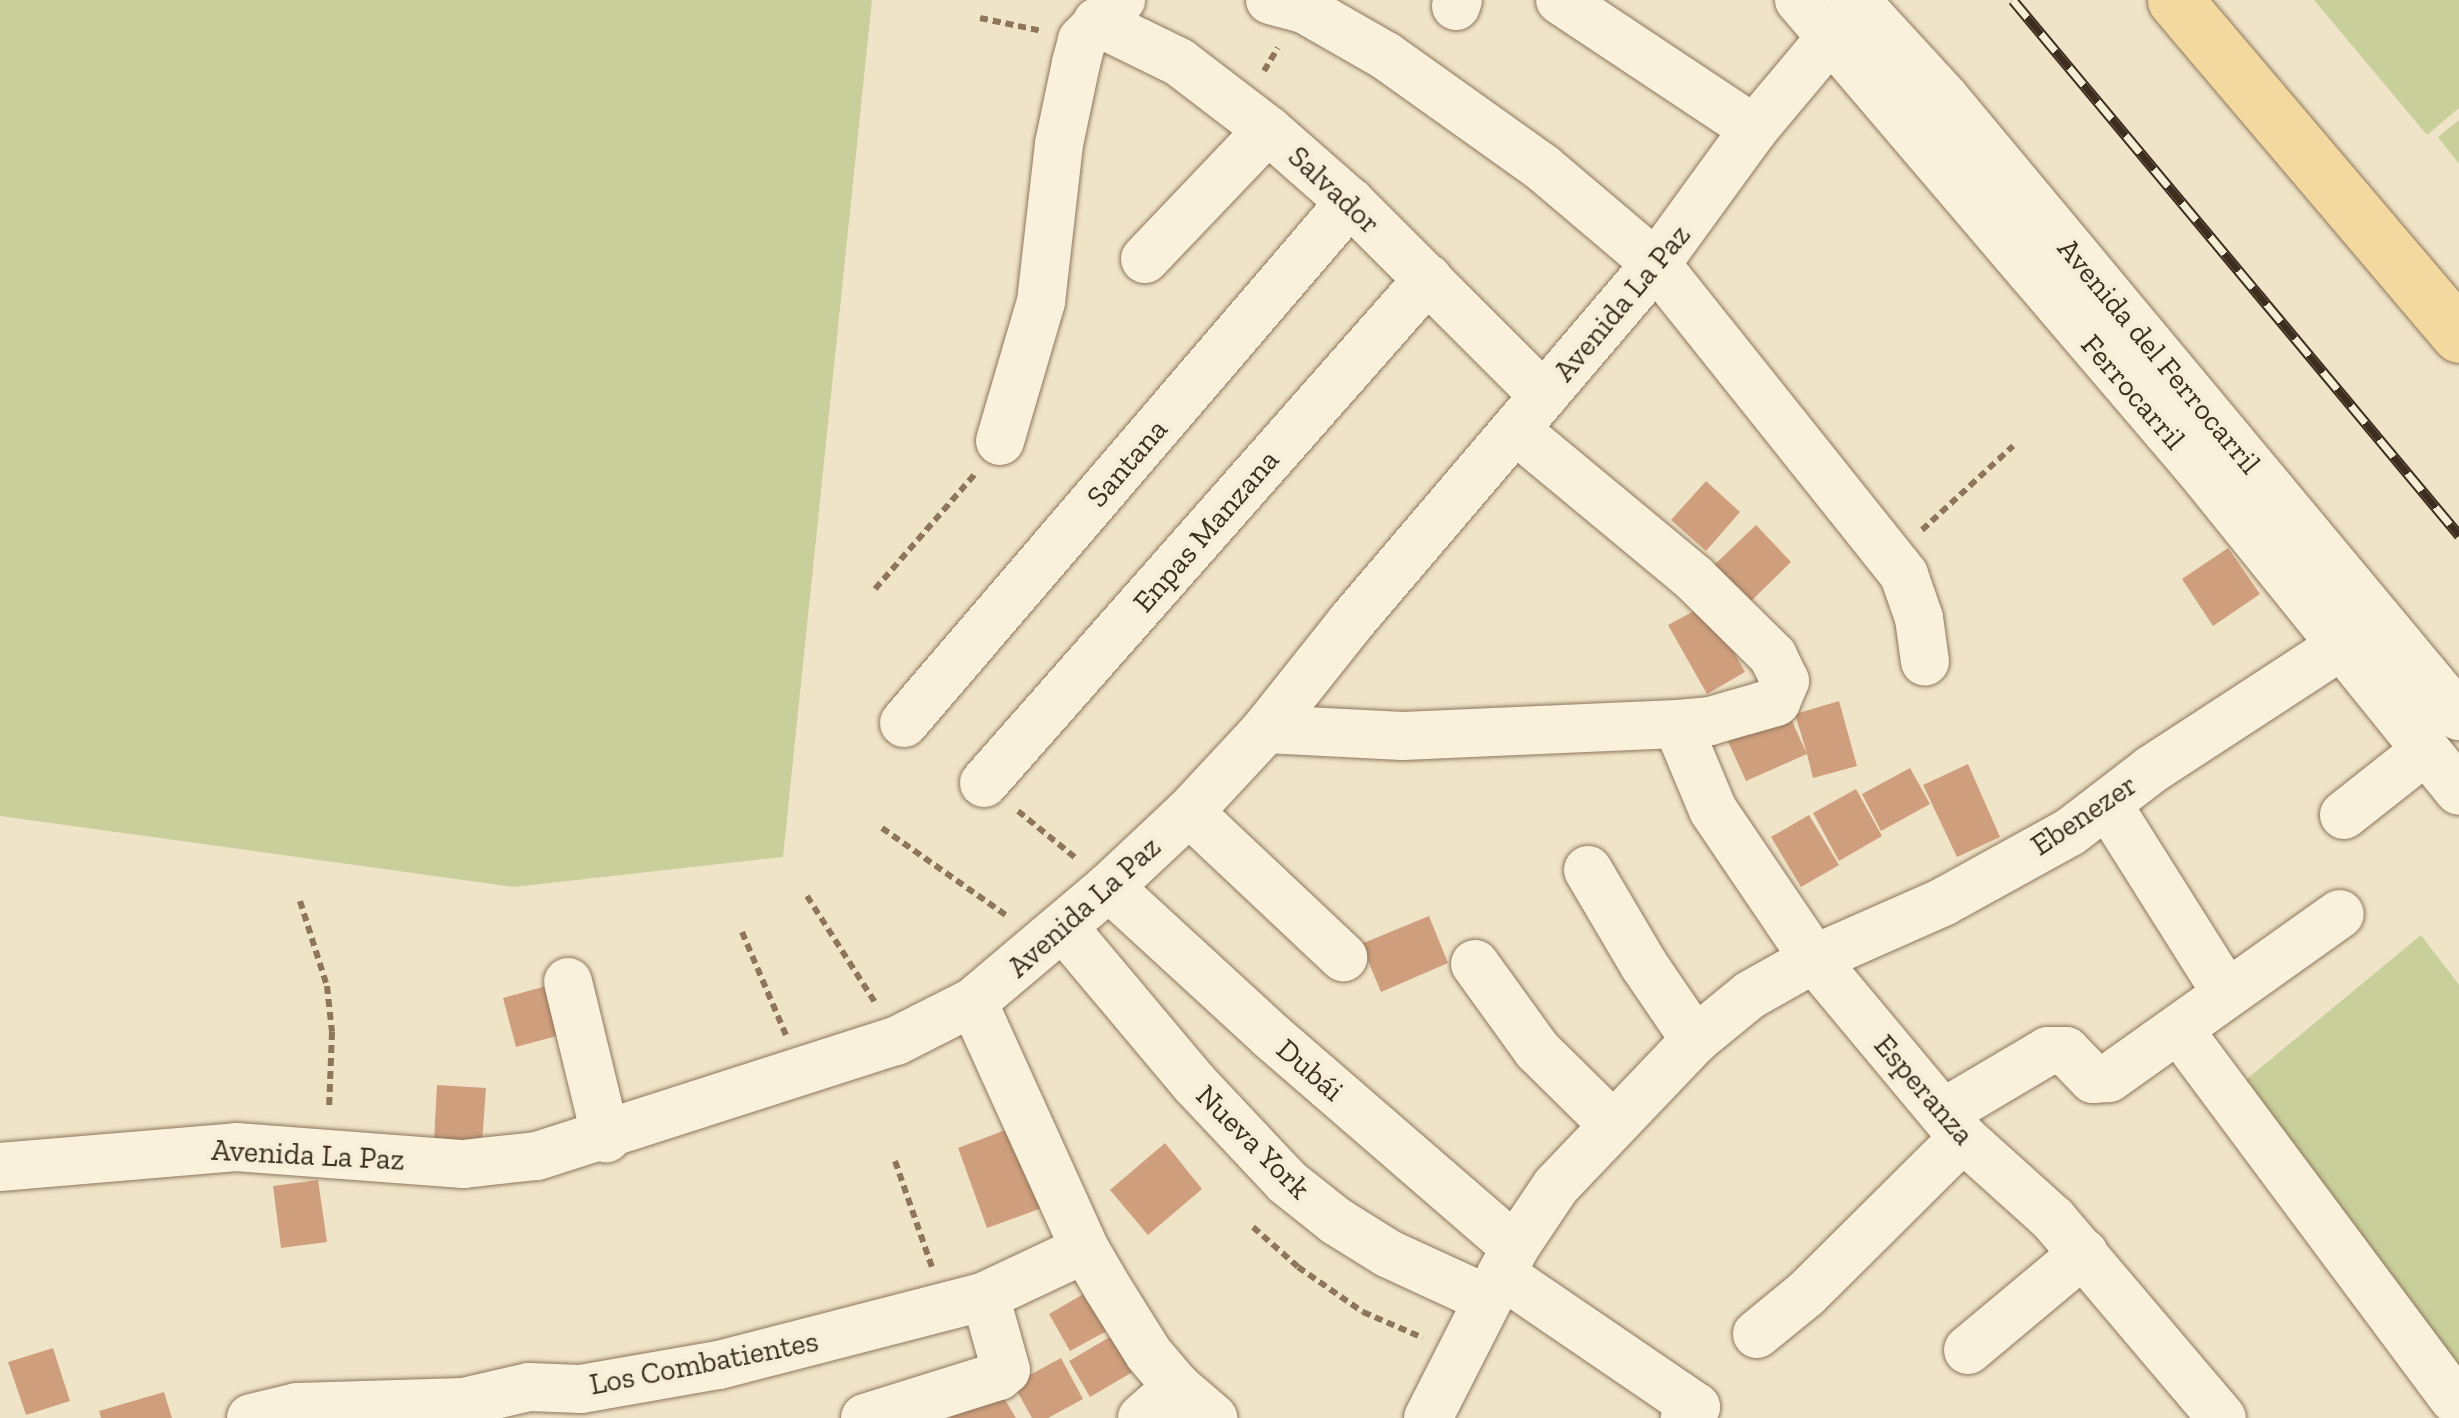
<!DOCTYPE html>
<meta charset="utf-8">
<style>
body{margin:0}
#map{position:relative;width:2459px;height:1418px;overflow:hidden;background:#f0e4c8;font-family:"Zilla Slab",serif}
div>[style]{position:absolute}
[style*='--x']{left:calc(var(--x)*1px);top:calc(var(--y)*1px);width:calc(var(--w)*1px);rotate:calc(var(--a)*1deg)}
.green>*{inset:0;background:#c9cf9b}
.building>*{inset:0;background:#cf9f7d}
.path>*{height:6px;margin-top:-3px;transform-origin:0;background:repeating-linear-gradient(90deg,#8d765c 0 8px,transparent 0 13px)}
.roads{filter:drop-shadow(0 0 2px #8d765c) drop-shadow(0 0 2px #8d765c)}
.minor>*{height:48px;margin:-24px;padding:0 24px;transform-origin:24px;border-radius:24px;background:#faf1dc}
.major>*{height:55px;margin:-27.5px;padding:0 27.5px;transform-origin:27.5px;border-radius:27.5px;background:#f3d9a0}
.rail>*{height:11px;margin-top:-5.5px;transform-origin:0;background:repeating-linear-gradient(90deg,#f7eed8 0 22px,#3d2e20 0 44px);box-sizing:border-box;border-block:2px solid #3d2e20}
span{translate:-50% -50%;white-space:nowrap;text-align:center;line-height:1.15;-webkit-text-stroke:8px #f7eed8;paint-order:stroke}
.street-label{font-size:30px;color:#3d2e20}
</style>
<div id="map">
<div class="green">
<div style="clip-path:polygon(0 0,872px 0,783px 857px,514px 887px,0 816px)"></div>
<div style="clip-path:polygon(2314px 0,2459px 0,2459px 108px,2427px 135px)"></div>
<div style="clip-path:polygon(2459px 120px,2459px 164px,2438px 137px)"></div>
<div style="clip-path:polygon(2421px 935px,2459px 985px,2459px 1391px,2236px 1088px)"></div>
</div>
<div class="building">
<div style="clip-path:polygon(1706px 481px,1740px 512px,1706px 551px,1671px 520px)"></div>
<div style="clip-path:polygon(1756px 525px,1791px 562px,1748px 604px,1712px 567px)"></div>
<div style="clip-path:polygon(2228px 548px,2260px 594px,2213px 626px,2182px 579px)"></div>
<div style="clip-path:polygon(1707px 604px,1745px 672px,1707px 694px,1668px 625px)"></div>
<div style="clip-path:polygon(1839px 701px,1857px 766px,1813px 778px,1807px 754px,1746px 781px,1726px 737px,1787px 710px,1807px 754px,1795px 714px)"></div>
<div style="clip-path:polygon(1968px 764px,2000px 837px,1957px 857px,1923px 785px)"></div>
<div style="clip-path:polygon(1910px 768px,1930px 804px,1881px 831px,1862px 794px)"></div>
<div style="clip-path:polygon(1856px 789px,1882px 836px,1839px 861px,1813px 813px)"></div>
<div style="clip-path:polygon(1809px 815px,1839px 865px,1801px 887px,1771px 837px)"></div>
<div style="clip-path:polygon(1429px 916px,1448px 963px,1381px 992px,1361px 944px)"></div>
<div style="clip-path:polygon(561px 982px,575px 1031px,516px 1047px,503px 998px)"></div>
<div style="clip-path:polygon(437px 1085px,486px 1088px,482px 1143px,434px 1141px)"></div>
<div style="clip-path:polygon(1021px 1124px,1050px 1205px,987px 1228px,958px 1148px)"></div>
<div style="clip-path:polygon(1165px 1143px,1202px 1189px,1148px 1235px,1110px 1190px)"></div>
<div style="clip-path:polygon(318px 1180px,327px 1242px,281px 1248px,273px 1186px)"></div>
<div style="clip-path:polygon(1092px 1289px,1114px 1327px,1070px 1351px,1049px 1314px)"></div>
<div style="clip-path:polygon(1120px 1331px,1141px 1367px,1090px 1397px,1069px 1361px)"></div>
<div style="clip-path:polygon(53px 1348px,70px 1401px,26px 1415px,8px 1362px)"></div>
<div style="clip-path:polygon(1061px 1358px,1083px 1399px,1048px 1418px,1032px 1418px,1013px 1384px)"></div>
<div style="clip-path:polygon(998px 1388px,1016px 1418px,949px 1418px)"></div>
<div style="clip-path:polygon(164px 1392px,172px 1418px,101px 1418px,99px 1411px)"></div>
</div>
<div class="path">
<div style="--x:980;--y:18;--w:63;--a:11.8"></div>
<div style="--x:1264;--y:71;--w:27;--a:-59"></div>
<div style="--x:1922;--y:530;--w:124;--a:-42.7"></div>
<div style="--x:875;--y:589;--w:152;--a:-49"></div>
<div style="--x:1018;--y:811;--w:77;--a:39.2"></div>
<div style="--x:882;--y:828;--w:153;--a:35.1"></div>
<div style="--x:807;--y:896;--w:128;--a:57.4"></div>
<div style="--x:300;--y:901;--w:89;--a:72.4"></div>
<div style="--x:327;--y:986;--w:46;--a:83.8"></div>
<div style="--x:332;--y:1032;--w:78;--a:92.2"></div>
<div style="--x:742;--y:932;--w:112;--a:66.9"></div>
<div style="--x:895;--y:1161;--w:112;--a:70.8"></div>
<div style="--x:1253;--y:1227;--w:60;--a:41.6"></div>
<div style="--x:1298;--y:1267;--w:79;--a:34.7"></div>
<div style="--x:1363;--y:1312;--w:65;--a:23.4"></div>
</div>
<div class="roads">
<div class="minor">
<div style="--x:1270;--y:0;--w:35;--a:15"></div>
<div style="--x:1304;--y:9;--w:95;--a:29.8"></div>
<div style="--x:1386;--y:56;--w:193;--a:35.5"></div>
<div style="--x:1543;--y:168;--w:148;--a:40.3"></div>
<div style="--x:1656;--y:264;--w:398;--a:51.4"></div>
<div style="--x:1904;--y:575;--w:46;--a:70.8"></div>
<div style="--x:1919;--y:618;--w:44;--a:82.2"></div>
<div style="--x:1560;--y:0;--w:233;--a:33.6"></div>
<div style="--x:1799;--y:0;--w:618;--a:49.53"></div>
<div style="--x:2200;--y:470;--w:412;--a:51.1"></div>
<div style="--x:1855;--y:0;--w:133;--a:47.4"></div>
<div style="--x:1945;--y:98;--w:804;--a:50.25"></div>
<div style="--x:1456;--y:6;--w:6;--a:-72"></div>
<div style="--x:1097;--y:22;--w:91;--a:26"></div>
<div style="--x:1179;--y:62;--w:112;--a:37.4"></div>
<div style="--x:1268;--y:130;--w:109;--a:41.3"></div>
<div style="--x:1350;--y:202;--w:274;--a:45"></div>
<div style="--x:1145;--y:259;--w:178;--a:-46.4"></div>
<div style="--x:1000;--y:441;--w:145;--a:-73.6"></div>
<div style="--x:1041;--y:302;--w:159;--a:-83.5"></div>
<div style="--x:1059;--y:144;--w:83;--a:-78.1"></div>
<div style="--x:1076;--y:63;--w:24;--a:-75"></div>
<div style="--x:1082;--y:40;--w:56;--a:-45.7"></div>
<div style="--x:904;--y:723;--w:686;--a:-49.43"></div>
<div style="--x:1677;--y:724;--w:93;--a:67.3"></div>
<div style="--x:1713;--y:810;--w:180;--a:55.9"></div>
<div style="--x:1814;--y:959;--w:233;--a:50.2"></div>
<div style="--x:1963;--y:1138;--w:121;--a:42"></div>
<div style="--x:2053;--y:1219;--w:261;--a:49.7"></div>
<div style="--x:1266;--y:729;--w:137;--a:2.9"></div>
<div style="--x:1403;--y:736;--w:274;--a:-2.5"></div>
<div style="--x:1677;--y:724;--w:33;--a:-5"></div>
<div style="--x:1710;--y:721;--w:69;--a:-16.1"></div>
<div style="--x:1776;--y:702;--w:23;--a:-67"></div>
<div style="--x:1785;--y:681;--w:28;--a:-116"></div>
<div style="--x:1773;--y:656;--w:111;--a:-135.4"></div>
<div style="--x:1694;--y:578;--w:230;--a:-140.3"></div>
<div style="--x:984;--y:783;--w:672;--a:-48.62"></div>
<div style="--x:2108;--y:805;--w:223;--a:57.8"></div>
<div style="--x:1189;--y:812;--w:212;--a:43.3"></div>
<div style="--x:2344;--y:815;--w:103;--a:-38.3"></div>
<div style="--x:1588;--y:870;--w:110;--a:59.5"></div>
<div style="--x:1644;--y:965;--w:91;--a:55.8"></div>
<div style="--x:1109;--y:887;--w:220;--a:42.6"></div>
<div style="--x:1271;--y:1036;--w:323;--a:40.9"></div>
<div style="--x:1064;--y:928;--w:204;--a:50"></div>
<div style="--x:1195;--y:1084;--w:134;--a:46.8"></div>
<div style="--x:1287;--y:1182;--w:63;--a:38.5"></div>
<div style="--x:1336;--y:1221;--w:62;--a:31.9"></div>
<div style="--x:1389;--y:1254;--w:108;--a:24.7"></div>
<div style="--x:1475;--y:964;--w:106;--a:54.2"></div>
<div style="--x:1537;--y:1050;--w:105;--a:44.6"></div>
<div style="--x:568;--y:982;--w:161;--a:76.3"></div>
<div style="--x:973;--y:1002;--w:271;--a:65.6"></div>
<div style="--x:1085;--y:1249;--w:44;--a:59.9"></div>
<div style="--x:1107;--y:1287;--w:79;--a:57.9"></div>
<div style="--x:1149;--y:1354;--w:43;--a:49.7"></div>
<div style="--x:1177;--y:1387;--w:48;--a:40.7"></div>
<div style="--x:2179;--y:1030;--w:460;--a:53.3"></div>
<div style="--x:1943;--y:1113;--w:122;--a:-30.6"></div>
<div style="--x:2048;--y:1051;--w:18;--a:0"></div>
<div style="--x:2066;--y:1051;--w:39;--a:46"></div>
<div style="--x:2093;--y:1079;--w:16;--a:-4"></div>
<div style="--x:2109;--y:1078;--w:283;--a:-35.4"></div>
<div style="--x:0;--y:1167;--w:237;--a:-4.8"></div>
<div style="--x:236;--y:1147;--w:228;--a:4.3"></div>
<div style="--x:463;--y:1164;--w:74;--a:-6.2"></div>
<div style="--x:537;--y:1156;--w:377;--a:-17.8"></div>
<div style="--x:896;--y:1041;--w:86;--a:-26.9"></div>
<div style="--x:973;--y:1002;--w:178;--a:-40.2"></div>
<div style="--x:1109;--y:887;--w:110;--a:-43.2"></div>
<div style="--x:1189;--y:812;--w:113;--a:-47.1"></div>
<div style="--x:1266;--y:729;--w:137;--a:-51.5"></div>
<div style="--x:1351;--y:622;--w:470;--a:-49.6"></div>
<div style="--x:1656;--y:264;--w:167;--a:-54"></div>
<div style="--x:1754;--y:129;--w:121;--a:-50"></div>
<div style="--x:1501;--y:1274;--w:236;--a:34.3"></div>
<div style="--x:1696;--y:1407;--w:16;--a:135"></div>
<div style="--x:1757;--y:1334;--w:63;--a:-39.2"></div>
<div style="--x:1806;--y:1294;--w:221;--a:-44.8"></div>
<div style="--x:1968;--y:1350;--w:151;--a:-39.9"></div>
<div style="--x:251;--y:1418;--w:47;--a:-13.4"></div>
<div style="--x:297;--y:1407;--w:167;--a:-1.7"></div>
<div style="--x:464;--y:1402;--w:67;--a:-13"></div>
<div style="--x:529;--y:1387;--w:52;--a:2.2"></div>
<div style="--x:581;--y:1389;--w:140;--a:-9.9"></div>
<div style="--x:719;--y:1365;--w:275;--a:-14.5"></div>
<div style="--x:985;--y:1296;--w:110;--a:-25.2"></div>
<div style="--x:865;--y:1418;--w:140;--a:-17.4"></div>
<div style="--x:999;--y:1376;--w:9;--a:-41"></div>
<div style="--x:1006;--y:1370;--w:77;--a:-105.8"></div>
<div style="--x:1142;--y:1418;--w:47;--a:-41.5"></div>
<div style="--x:1428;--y:1418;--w:192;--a:-63"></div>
<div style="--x:1515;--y:1247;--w:73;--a:-56.1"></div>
<div style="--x:1556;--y:1186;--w:202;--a:-46.4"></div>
<div style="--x:1695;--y:1040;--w:71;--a:-39.3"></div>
<div style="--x:1750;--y:995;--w:73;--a:-29.4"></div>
<div style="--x:1814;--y:959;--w:141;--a:-23.8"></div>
<div style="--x:1943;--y:902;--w:145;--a:-28.9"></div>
<div style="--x:2070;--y:832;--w:103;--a:-37.5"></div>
<div style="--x:2152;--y:769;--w:223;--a:-33.1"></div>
</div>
<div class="major">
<div style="--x:2175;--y:0;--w:439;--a:49.7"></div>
</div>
</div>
<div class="rail">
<div style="--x:2013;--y:0;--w:697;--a:50.18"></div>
</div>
<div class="street-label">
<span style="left:1334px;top:190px;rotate:43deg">Salvador</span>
<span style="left:1622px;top:303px;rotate:-50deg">Avenida La Paz</span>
<span style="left:2159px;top:356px;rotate:50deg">Avenida del Ferrocarril</span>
<span style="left:2133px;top:392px;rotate:49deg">Ferrocarril</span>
<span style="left:1127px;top:463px;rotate:-49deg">Santana</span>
<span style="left:1206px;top:531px;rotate:-49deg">Enpas Manzana</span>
<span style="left:2084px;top:815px;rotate:-34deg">Ebenezer</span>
<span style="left:1084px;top:907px;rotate:-42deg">Avenida La Paz</span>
<span style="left:1310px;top:1070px;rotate:41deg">Dubái</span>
<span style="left:1924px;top:1090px;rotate:49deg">Esperanza</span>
<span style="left:1253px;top:1142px;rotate:45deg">Nueva York</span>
<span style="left:308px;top:1155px;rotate:3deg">Avenida La Paz</span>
<span style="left:704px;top:1363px;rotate:-11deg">Los Combatientes</span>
</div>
</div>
